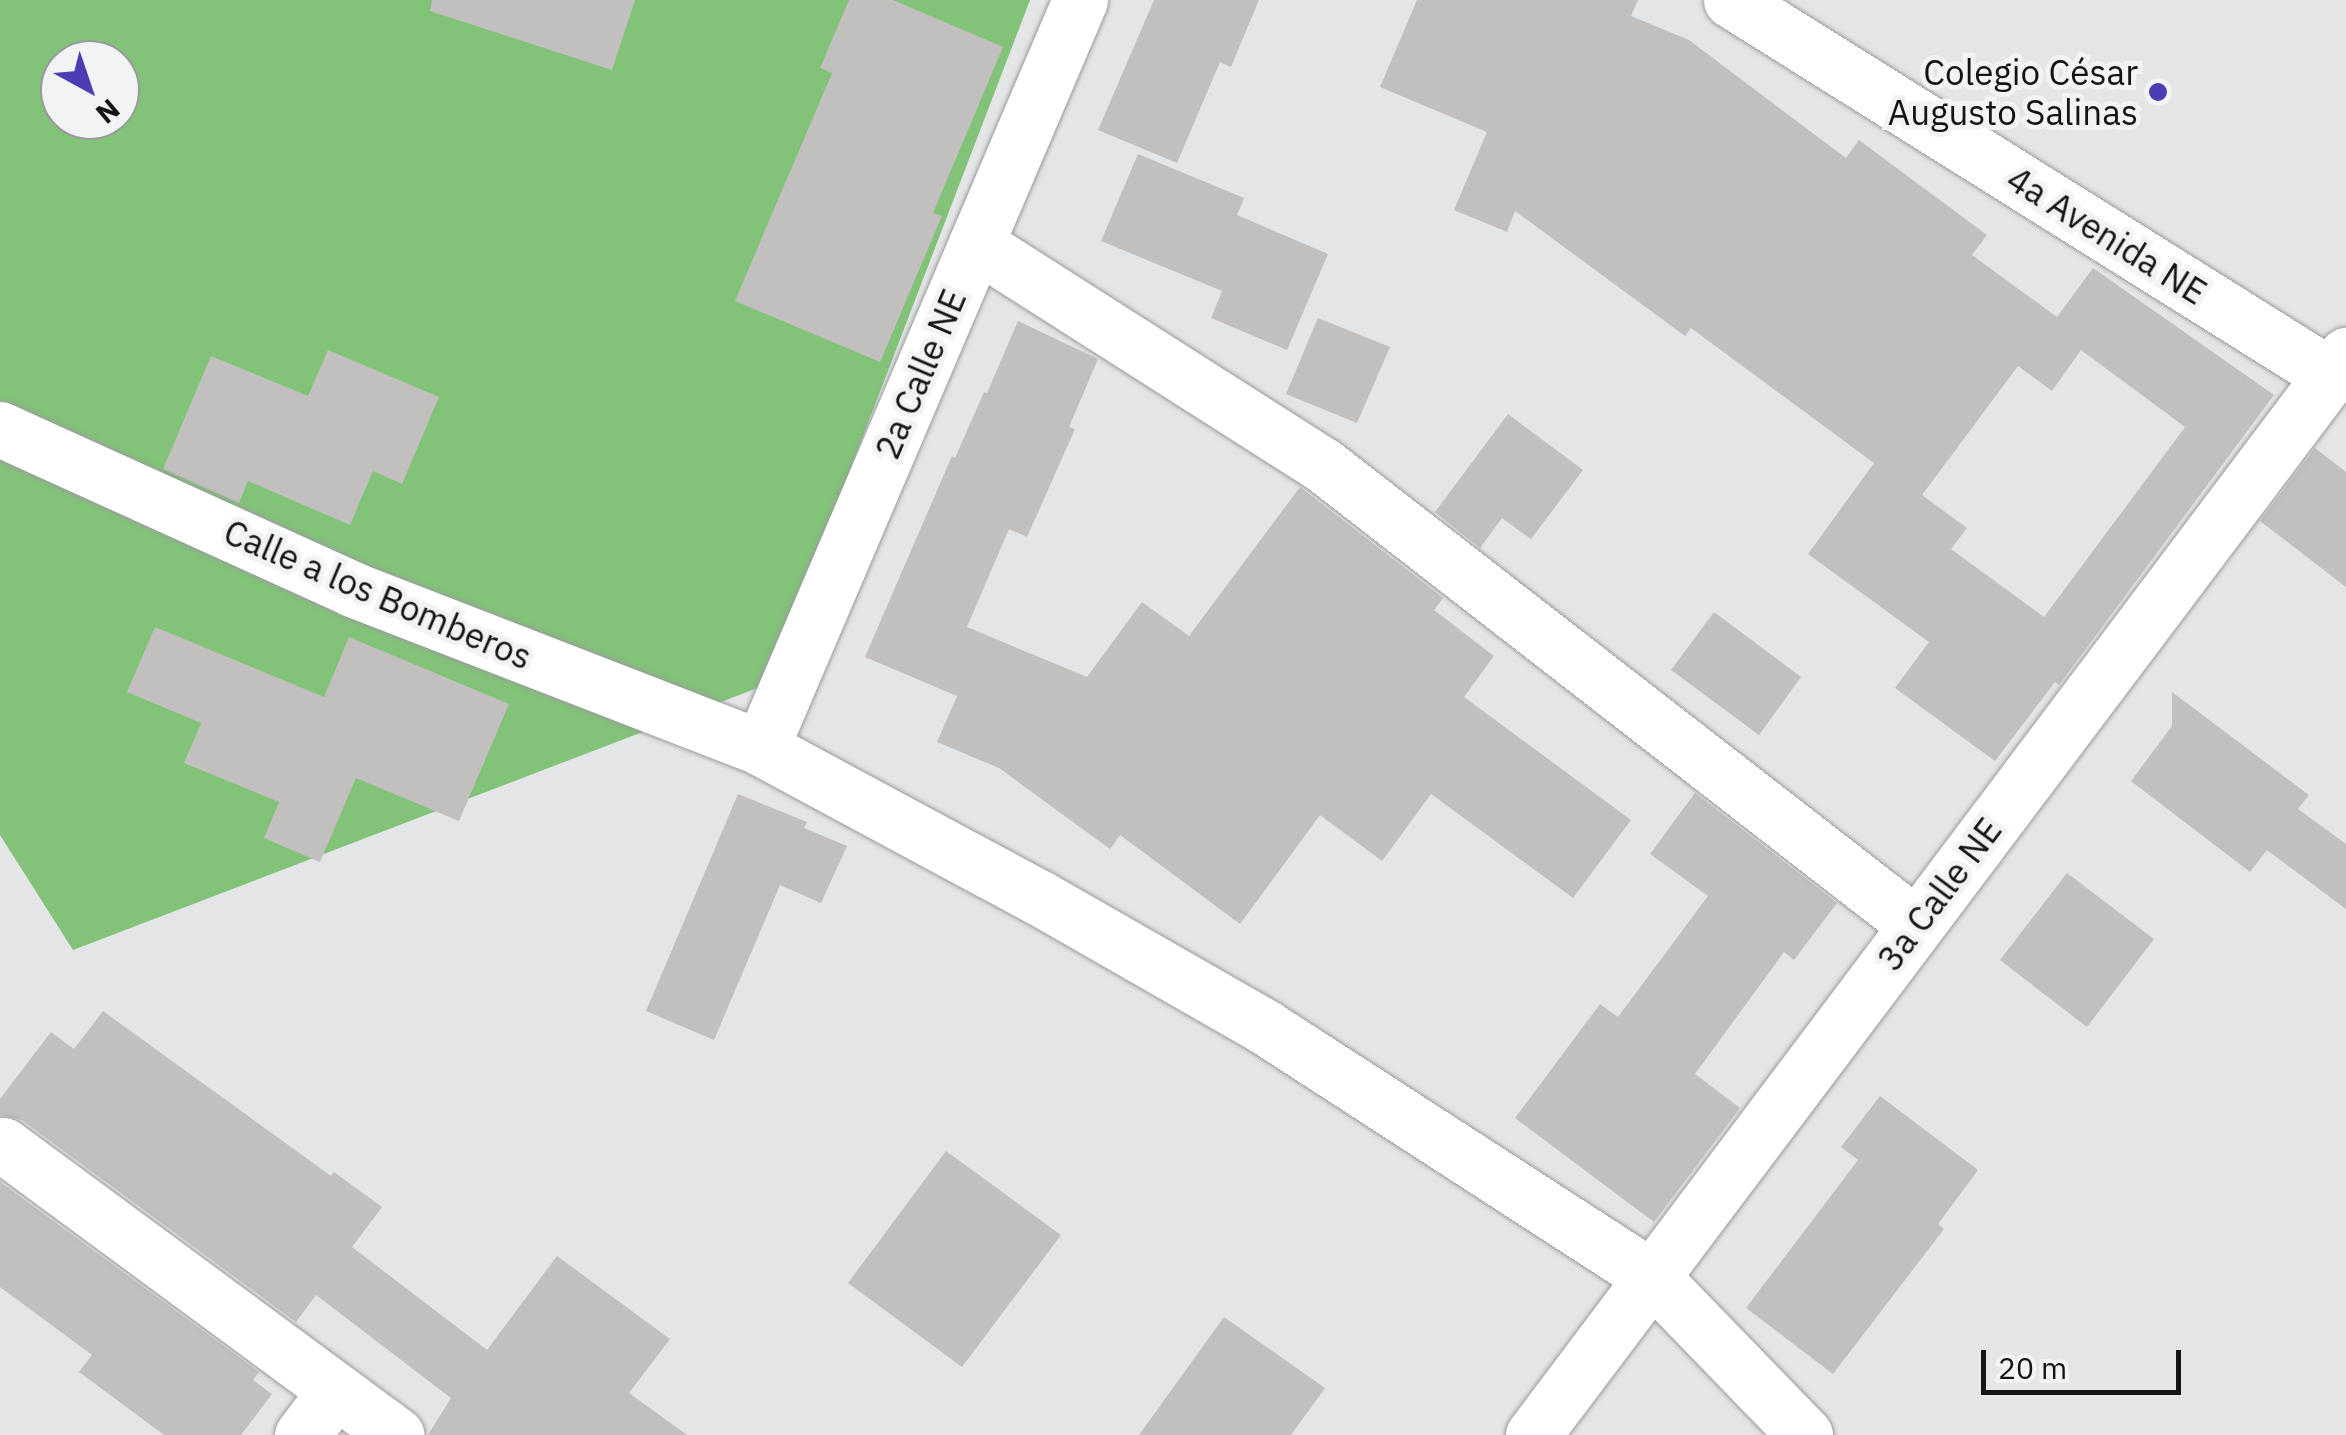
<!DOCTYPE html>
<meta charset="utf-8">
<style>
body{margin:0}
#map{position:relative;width:2346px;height:1435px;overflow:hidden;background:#e4e5e7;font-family:"IBM Plex Sans",sans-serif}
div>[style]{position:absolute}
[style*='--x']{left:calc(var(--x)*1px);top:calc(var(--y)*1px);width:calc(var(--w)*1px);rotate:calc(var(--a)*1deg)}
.forest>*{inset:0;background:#83c279}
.building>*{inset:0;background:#c2bfbf}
.roads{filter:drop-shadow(0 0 2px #9a9b9d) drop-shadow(0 0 2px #9a9b9d)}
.street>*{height:55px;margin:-27.5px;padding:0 27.5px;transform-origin:27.5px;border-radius:27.5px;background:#fff}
.dots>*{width:28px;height:28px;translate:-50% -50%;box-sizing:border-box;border:5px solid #f2f3f4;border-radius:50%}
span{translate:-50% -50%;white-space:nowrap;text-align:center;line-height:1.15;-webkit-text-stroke:10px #f2f3f4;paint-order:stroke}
.poi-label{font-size:35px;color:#141415}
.right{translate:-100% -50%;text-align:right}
.street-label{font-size:35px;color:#141415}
.north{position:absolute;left:40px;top:40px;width:100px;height:100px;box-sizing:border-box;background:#f2f3f4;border:2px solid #999a9b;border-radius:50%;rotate:140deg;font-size:28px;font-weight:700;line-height:40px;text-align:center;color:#141415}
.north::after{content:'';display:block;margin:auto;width:35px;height:45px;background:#4b3db4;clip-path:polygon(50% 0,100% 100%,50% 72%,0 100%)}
.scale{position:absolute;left:1981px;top:1350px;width:200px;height:45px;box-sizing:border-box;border:5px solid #141415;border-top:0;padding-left:12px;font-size:30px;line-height:35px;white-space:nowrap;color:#141415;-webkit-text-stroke:8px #f2f3f4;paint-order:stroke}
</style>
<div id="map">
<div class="forest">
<div style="clip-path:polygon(evenodd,0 0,1030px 0,768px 684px,73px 950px,0 835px,0 0,60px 60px,120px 60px,120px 120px,60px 120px,60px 60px)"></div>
</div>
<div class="building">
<div style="clip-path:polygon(432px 0,635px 0,612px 70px,430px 11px)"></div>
<div style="clip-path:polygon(849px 0,893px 0,1003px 47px,933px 213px,942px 216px,880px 362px,735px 301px,832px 73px,820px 68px)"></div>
<div style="clip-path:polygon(1154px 0,1259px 0,1231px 67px,1220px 62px,1177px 163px,1098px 130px)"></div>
<div style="clip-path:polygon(evenodd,1417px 0,1638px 0,1631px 16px,1689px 40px,1846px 158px,1859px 140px,1987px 235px,1972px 255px,2057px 317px,2093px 268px,2274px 395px,2059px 685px,2055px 682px,1995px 761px,1895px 688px,1929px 642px,1808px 554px,1874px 463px,1691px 328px,1685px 336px,1515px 211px,1507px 232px,1454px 210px,1487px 132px,1380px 87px,1417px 0,2081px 350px,2185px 427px,2044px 617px,1951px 549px,1967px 528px,1922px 495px,2018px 366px,2052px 391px,2081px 350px)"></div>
<div style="clip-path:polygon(1138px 154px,1244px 198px,1237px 215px,1328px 254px,1287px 350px,1211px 318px,1222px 291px,1101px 241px)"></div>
<div style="clip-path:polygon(1318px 318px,1390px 347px,1357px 423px,1286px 394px)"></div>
<div style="clip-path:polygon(1018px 321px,1098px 359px,1069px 427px,1075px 429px,1027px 537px,1009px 529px,967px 627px,1087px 677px,1142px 602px,1189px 636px,1300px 487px,1443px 598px,1434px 610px,1494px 656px,1464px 697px,1631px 820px,1573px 898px,1431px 794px,1382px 861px,1320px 815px,1240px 924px,1120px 835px,1110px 849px,999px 768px,937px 742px,957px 696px,865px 657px,952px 456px,955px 458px,984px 392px,987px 393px)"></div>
<div style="clip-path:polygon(328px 350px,439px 397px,402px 484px,373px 471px,350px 525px,248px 481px,239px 503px,163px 469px,211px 356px,308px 396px)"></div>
<div style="clip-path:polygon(1508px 414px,1583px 470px,1531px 539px,1502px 518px,1480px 548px,1435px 512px)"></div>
<div style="clip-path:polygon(2315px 448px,2346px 472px,2346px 587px,2260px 521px)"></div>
<div style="clip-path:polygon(1714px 612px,1801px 677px,1759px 735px,1671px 670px)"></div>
<div style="clip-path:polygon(155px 627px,324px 697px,349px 637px,509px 704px,459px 821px,356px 778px,320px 862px,264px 838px,279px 802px,184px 763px,201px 723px,127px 692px)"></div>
<div style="clip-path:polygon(2172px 692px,2309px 795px,2298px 809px,2346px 844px,2346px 909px,2267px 850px,2250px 872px,2131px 781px,2172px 726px)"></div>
<div style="clip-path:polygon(1695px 793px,1837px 903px,1794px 960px,1784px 952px,1695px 1074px,1740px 1108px,1654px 1222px,1515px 1118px,1600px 1004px,1618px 1017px,1708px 896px,1650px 854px)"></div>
<div style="clip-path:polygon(738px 794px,807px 822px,804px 828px,847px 846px,821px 903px,780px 885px,714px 1040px,646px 1011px)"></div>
<div style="clip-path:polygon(2067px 873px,2154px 939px,2087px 1027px,2000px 960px)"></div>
<div style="clip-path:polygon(103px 1011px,331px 1176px,334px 1172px,382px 1207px,352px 1247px,487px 1350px,557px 1256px,670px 1339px,629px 1393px,687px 1435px,428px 1435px,451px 1398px,316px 1295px,296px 1322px,22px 1120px,0 1115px,0 1099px,51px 1032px,74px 1049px)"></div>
<div style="clip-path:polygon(1880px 1096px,1978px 1170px,1938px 1224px,1944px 1229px,1833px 1374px,1746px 1308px,1858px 1160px,1841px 1147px)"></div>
<div style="clip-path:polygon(946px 1151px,1061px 1235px,962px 1367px,848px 1283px)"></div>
<div style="clip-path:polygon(0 1182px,259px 1372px,253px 1380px,272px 1394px,241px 1435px,164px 1435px,79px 1372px,92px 1355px,0 1287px)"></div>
<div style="clip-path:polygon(1224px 1317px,1325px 1388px,1291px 1435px,1139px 1435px)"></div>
</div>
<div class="roads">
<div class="street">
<div style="--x:1731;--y:0;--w:707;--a:32.05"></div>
<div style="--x:976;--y:244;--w:411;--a:32.5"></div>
<div style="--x:1323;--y:465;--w:750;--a:37.8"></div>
<div style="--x:0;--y:429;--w:387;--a:24.4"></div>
<div style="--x:352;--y:589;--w:439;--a:21.2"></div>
<div style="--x:761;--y:748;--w:317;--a:28.3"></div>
<div style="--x:1040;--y:898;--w:259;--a:29.8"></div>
<div style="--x:1265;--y:1027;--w:461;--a:32.9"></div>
<div style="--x:1652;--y:1277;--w:220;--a:45.9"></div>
<div style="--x:761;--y:748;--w:813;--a:-66.9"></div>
<div style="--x:3;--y:1145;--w:489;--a:36.4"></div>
<div style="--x:302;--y:1435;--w:56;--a:-52.9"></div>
<div style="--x:1533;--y:1435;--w:1352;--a:-53.03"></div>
</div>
</div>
<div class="dots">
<div style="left:2158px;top:92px;background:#4b3db4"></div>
</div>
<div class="poi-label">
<span class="right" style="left:2138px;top:92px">Colegio César<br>Augusto Salinas</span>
</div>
<div class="street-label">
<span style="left:2107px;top:235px;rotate:32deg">4a Avenida NE</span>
<span style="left:920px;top:374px;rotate:-67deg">2a Calle NE</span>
<span style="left:378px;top:594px;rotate:23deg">Calle a los Bomberos</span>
<span style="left:1939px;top:894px;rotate:-53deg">3a Calle NE</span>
</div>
<div class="north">N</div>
<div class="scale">20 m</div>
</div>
